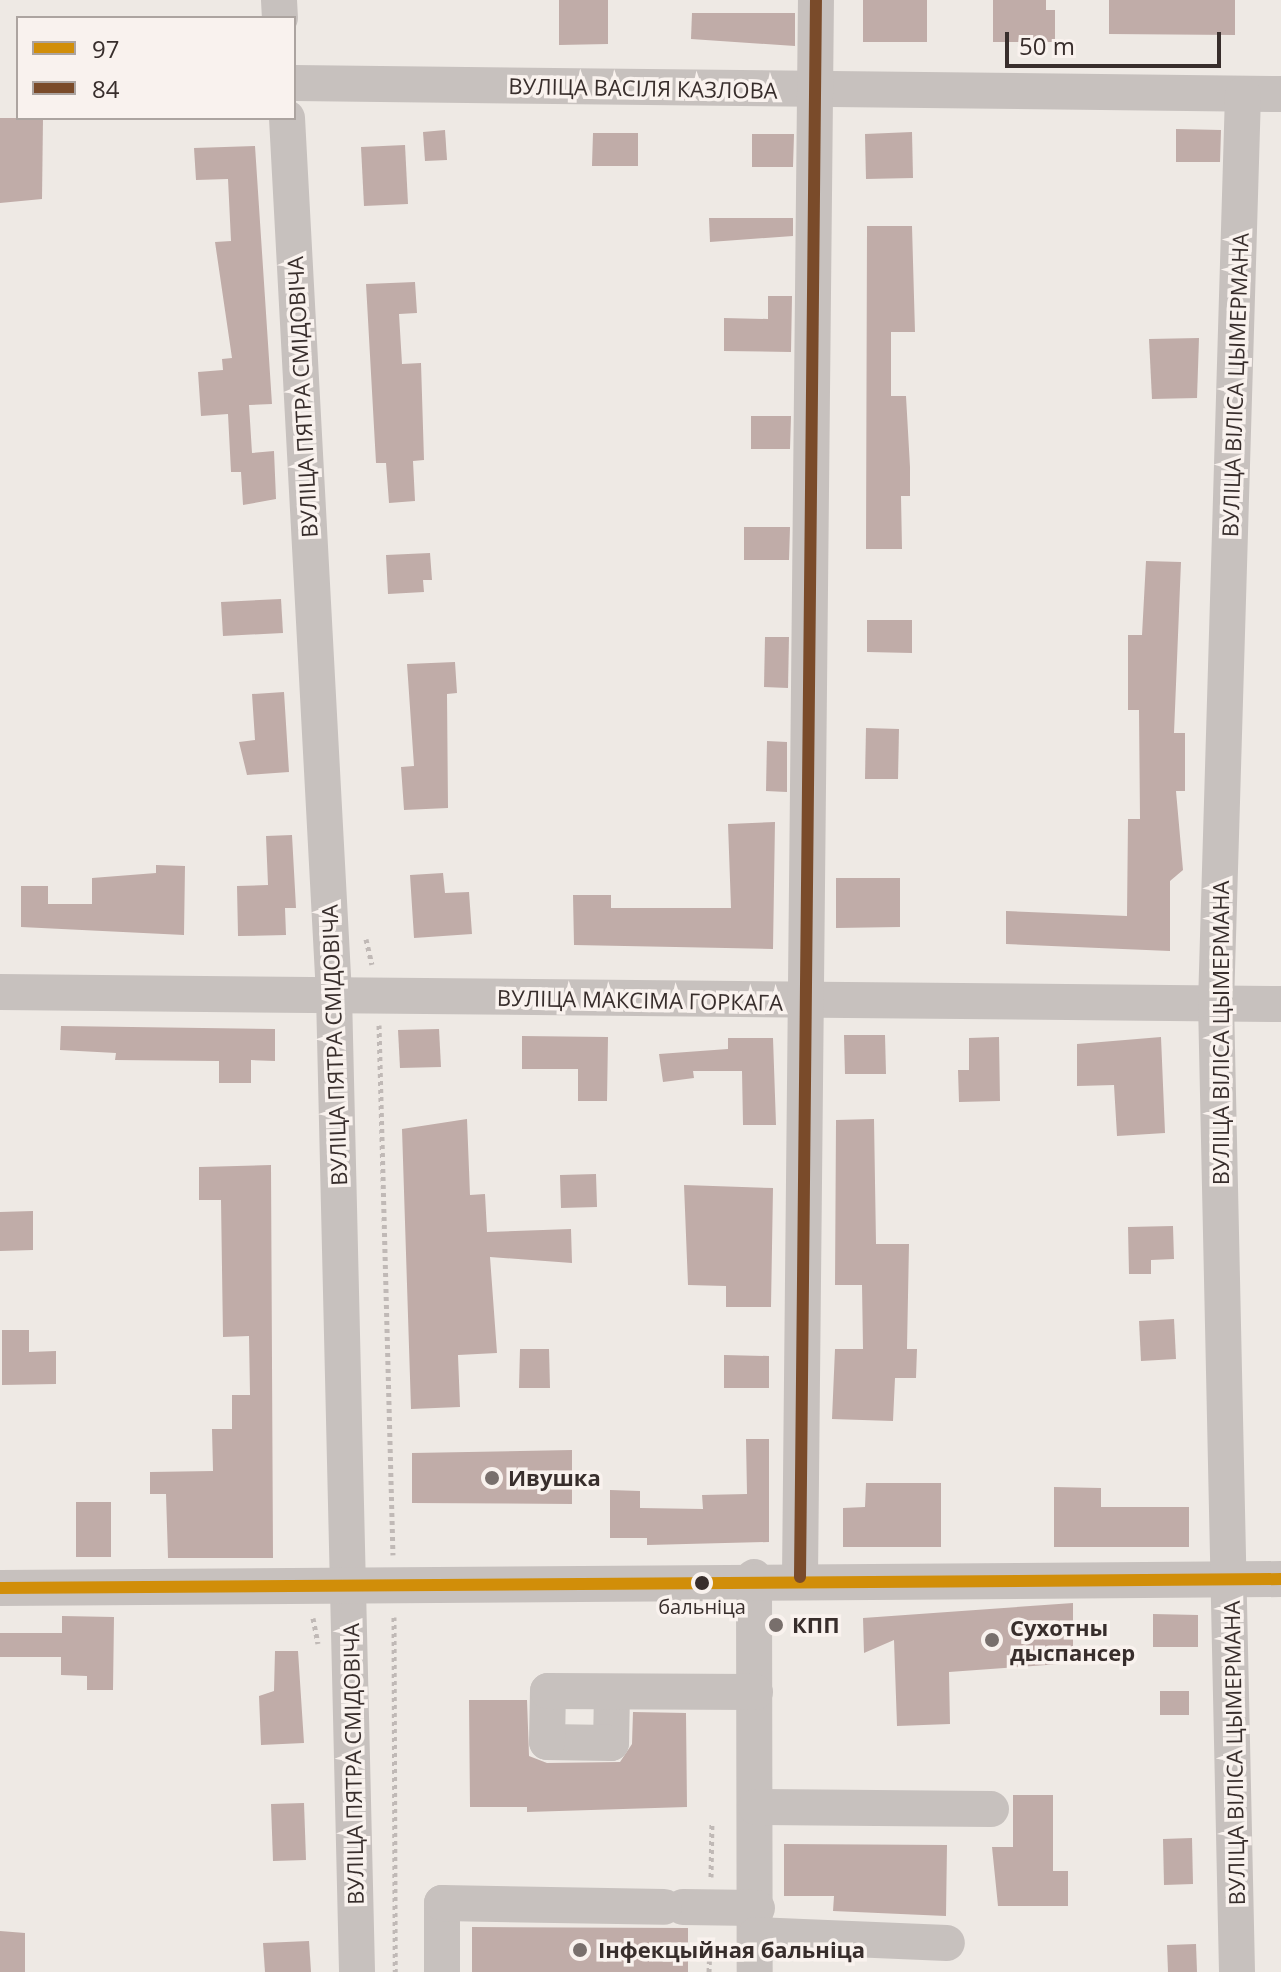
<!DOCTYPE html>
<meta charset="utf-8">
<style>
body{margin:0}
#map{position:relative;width:1281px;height:1972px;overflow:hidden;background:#eee9e4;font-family:"Open Sans",sans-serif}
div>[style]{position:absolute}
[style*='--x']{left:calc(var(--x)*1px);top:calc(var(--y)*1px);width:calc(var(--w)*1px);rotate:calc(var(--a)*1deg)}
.building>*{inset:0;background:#c0aca8}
.path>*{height:5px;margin-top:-2.5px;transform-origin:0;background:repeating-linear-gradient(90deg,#c0b9b6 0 4px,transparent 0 8px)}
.minor>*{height:36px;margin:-18px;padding:0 18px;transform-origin:18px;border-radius:18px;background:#c7c1be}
.bus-1>*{height:12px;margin:-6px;padding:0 6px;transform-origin:6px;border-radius:6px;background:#d18e09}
.bus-2>*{height:12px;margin:-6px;padding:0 6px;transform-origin:6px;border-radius:6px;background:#7a4b2a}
.dots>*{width:22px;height:22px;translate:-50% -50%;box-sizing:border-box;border:4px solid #f9f2ee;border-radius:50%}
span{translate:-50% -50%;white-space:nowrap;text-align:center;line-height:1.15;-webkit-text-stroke:7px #f9f2ee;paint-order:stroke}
.bus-label{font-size:20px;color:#382e2c}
.street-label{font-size:22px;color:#382e2c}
.poi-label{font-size:22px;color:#382e2c;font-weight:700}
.left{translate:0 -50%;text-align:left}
.legend{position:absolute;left:16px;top:16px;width:280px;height:104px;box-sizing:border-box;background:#f9f2ee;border:2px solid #aca4a0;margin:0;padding:10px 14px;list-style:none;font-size:24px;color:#382e2c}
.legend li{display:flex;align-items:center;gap:16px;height:40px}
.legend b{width:40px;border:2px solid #aca4a0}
.scale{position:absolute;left:1005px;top:32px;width:216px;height:36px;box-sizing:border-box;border:4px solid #382e2c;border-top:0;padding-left:10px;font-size:24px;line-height:28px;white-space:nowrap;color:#382e2c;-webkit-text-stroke:6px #f9f2ee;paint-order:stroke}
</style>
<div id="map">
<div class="building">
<div style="clip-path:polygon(559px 0,608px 0,608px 44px,559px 45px)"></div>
<div style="clip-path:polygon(863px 0,927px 0,927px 42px,863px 42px)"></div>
<div style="clip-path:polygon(993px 0,1046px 0,1046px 10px,1055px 10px,1055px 42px,993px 42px)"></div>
<div style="clip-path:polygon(1109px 0,1235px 0,1235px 35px,1109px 34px)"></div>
<div style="clip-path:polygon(692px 13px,795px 13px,795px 46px,691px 39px)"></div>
<div style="clip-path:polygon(0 118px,43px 118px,42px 199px,0 203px)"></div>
<div style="clip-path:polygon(1176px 129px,1221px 130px,1220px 162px,1176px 162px)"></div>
<div style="clip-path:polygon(445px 130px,447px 160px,425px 161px,423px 132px)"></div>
<div style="clip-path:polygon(912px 132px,913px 178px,866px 179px,865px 134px)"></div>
<div style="clip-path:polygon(593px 133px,638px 133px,638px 166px,592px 166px)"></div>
<div style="clip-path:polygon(752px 134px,794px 134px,793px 167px,752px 167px)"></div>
<div style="clip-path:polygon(405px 145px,408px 204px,364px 206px,361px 147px)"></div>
<div style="clip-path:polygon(255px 146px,272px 404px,249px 405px,252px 453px,274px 451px,276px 499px,243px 505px,241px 472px,231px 472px,228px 414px,201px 416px,198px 372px,223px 370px,222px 359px,232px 358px,215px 242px,231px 241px,228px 179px,196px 180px,194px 148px)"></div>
<div style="clip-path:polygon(709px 218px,793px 218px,793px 236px,710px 242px)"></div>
<div style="clip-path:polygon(867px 226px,912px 226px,915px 332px,891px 332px,891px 396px,906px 396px,910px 467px,910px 496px,901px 496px,902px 549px,866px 549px)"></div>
<div style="clip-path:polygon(415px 282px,417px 313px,399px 314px,402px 364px,421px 363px,424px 460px,413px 461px,415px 501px,389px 503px,386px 463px,376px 463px,366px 284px)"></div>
<div style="clip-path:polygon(768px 296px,792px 296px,791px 352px,724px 351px,724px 318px,768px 319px)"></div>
<div style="clip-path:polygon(1199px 338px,1197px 398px,1152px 399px,1149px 339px)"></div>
<div style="clip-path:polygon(751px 416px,791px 416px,790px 449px,751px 449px)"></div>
<div style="clip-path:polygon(744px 527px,790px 527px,789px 560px,744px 560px)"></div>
<div style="clip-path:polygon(430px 553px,432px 580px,423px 580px,424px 592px,388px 594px,386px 555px)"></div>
<div style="clip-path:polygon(1146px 561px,1181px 562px,1174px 733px,1185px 733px,1185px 791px,1176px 791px,1183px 870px,1170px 881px,1170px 951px,1006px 944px,1006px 911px,1127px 916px,1128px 819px,1140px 819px,1139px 710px,1128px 710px,1128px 635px,1142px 635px)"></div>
<div style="clip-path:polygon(281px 599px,283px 633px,223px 636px,221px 602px)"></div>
<div style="clip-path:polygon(867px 620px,912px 620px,912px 653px,867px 652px)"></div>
<div style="clip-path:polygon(765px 637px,789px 637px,788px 688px,764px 687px)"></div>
<div style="clip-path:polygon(455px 662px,457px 693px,447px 694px,448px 808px,404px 810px,401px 767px,414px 766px,407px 664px)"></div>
<div style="clip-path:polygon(284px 692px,289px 772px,247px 775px,239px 742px,255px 740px,252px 694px)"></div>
<div style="clip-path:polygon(866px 728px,899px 729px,898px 779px,865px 779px)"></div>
<div style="clip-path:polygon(767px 741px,787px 742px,787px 792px,766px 791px)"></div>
<div style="clip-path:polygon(775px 822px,773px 949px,574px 945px,573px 895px,611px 895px,611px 908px,731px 908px,728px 824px)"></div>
<div style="clip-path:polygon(292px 835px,296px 908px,285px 908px,286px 935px,238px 936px,237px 886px,268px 885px,266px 836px)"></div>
<div style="clip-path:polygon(156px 865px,185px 866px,184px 935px,21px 927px,21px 886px,48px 886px,48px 904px,92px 904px,92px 878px,156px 873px)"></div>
<div style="clip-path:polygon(443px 873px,445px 893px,469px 892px,472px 934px,414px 938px,410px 875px)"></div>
<div style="clip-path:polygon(836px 878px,900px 878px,900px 927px,836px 928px)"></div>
<div style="clip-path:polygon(61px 1026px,275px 1029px,275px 1061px,251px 1060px,251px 1083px,219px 1083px,219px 1061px,115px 1060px,116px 1053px,60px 1050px)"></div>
<div style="clip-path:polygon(439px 1029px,441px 1067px,400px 1068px,398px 1030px)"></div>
<div style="clip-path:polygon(844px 1035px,885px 1035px,886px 1074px,845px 1074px)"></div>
<div style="clip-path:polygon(522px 1036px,608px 1037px,607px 1101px,578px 1101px,578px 1069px,522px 1069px)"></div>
<div style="clip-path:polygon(999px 1037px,1000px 1101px,959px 1102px,958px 1070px,969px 1070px,969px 1038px)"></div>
<div style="clip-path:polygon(1161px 1037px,1165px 1133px,1117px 1136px,1114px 1085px,1077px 1086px,1077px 1044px)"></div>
<div style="clip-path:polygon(728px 1038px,773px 1038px,776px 1125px,743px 1125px,742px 1071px,693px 1071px,694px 1078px,663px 1082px,659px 1054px,728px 1049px)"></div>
<div style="clip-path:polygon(467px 1119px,470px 1195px,485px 1194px,487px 1232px,571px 1229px,572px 1263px,490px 1257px,497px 1353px,458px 1355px,460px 1407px,411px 1409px,402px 1129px)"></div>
<div style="clip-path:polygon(874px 1119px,876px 1244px,909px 1244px,907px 1349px,917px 1349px,916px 1378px,895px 1378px,893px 1421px,832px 1419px,835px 1349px,863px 1349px,862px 1285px,835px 1285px,836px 1120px)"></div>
<div style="clip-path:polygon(271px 1165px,273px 1558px,168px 1558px,166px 1494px,150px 1494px,150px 1472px,213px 1471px,212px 1429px,232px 1429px,232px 1395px,250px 1395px,249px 1336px,223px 1337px,221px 1200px,199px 1200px,199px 1167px)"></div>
<div style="clip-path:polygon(596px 1174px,597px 1207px,561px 1208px,560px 1175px)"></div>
<div style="clip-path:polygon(684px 1185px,773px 1188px,771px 1307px,726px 1307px,726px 1286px,688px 1285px)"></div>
<div style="clip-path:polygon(33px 1211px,33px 1250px,0 1251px,0 1212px)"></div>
<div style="clip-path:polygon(1173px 1226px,1174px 1259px,1151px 1260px,1151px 1274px,1129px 1274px,1128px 1227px)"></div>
<div style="clip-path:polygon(1174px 1319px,1176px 1359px,1141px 1361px,1139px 1321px)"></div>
<div style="clip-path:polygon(2px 1330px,29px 1330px,29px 1352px,56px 1351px,56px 1384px,2px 1385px)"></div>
<div style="clip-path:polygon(520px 1349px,549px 1349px,550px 1388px,519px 1388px)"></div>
<div style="clip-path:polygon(724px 1355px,769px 1356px,769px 1388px,724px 1388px)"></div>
<div style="clip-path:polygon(746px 1439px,769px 1439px,769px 1542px,647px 1545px,647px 1538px,610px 1538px,610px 1490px,640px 1491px,640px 1508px,703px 1509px,702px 1495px,747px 1494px)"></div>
<div style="clip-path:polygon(572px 1450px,572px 1504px,412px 1503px,412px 1453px)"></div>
<div style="clip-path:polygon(866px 1483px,941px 1483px,941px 1547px,843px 1547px,843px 1508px,865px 1507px)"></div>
<div style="clip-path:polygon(1054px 1487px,1101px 1488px,1101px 1507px,1189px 1507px,1189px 1547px,1054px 1547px)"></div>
<div style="clip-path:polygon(76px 1502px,111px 1502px,111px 1557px,76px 1557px)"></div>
<div style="clip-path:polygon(1073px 1603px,1073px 1663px,949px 1672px,950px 1724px,897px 1726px,894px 1640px,864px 1653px,863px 1618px)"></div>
<div style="clip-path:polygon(1153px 1614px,1198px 1615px,1198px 1647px,1153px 1647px)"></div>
<div style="clip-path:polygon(62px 1616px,114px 1617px,113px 1690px,87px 1690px,87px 1676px,61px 1675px,61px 1657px,0 1657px,0 1633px,62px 1633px)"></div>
<div style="clip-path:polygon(275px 1651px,298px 1651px,304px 1743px,261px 1745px,259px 1696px,274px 1691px)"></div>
<div style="clip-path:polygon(1160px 1691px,1189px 1691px,1189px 1715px,1160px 1715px)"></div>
<div style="clip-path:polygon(469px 1700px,527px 1700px,529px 1756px,547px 1763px,620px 1762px,632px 1744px,633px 1712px,686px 1713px,687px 1807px,527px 1812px,527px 1807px,470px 1807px)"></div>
<div style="clip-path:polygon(1013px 1795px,1053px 1795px,1053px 1871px,1068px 1871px,1068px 1906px,998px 1906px,992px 1847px,1013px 1847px)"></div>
<div style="clip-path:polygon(304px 1803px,306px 1860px,273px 1861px,271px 1804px)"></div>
<div style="clip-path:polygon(1192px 1838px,1193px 1884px,1164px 1885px,1163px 1839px)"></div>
<div style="clip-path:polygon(784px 1844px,947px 1845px,946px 1916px,833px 1911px,834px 1896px,784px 1896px)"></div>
<div style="clip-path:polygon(472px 1927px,688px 1928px,688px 1972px,472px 1972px)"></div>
<div style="clip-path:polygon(0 1931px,25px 1933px,25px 1972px,0 1972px)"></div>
<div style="clip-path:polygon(309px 1941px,311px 1972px,265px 1972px,263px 1943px)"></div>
<div style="clip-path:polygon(1196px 1944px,1197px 1972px,1168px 1972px,1167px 1945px)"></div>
</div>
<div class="path">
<div style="--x:366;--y:939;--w:26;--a:77"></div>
<div style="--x:379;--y:1025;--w:530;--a:88.49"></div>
<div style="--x:394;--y:1617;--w:355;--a:89.8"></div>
<div style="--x:313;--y:1618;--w:26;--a:79"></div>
<div style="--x:711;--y:1877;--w:55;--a:-89"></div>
<div style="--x:709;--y:1972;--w:34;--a:-88"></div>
</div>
<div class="minor">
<div style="--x:279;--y:0;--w:18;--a:87"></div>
<div style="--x:294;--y:83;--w:987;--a:0.64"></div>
<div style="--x:287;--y:118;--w:878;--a:86.93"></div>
<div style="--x:334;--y:995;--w:977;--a:88.65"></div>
<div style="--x:0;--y:992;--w:1281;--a:0.54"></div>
<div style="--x:754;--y:1577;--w:395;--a:89.9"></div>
<div style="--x:800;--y:1577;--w:1577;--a:-89.42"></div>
<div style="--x:0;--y:1588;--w:1281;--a:-0.4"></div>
<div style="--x:612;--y:1692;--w:51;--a:91.1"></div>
<div style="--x:611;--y:1743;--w:64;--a:-179.1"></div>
<div style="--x:547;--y:1742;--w:51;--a:-88.9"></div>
<div style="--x:548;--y:1691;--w:207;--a:0.3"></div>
<div style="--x:756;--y:1807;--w:235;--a:0.5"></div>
<div style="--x:683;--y:1907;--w:74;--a:0.8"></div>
<div style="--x:756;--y:1935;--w:191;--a:2.4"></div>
<div style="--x:442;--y:1972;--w:69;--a:-90"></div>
<div style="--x:442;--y:1903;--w:222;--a:1"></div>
<div style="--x:1237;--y:1972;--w:968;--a:-91.24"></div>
<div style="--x:1216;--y:1004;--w:910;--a:-88.3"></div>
</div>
<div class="bus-1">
<div style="--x:0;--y:1588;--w:1281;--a:-0.4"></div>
</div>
<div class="bus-2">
<div style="--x:800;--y:1577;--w:1577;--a:-89.42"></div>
</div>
<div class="dots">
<div style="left:492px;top:1478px;background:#786f6c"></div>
<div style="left:702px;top:1583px;background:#382e2c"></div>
<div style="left:776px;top:1625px;background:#786f6c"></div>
<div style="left:992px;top:1640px;background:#786f6c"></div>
<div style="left:580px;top:1950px;background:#786f6c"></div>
</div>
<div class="bus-label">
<span style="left:702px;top:1606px">бальніца</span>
</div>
<div class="street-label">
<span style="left:643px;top:88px;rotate:1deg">ВУЛІЦА ВАСІЛЯ КАЗЛОВА</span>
<span style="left:1235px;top:385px;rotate:-88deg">ВУЛІЦА ВІЛІСА ЦЫМЕРМАНА</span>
<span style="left:302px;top:397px;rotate:-93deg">ВУЛІЦА ПЯТРА СМІДОВІЧА</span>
<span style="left:640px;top:1000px;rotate:1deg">ВУЛІЦА МАКСІМА ГОРКАГА</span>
<span style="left:1221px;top:1033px;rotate:-90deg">ВУЛІЦА ВІЛІСА ЦЫМЕРМАНА</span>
<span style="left:334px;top:1045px;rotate:-92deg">ВУЛІЦА ПЯТРА СМІДОВІЧА</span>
<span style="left:1234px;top:1753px;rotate:-91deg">ВУЛІЦА ВІЛІСА ЦЫМЕРМАНА</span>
<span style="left:353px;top:1764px;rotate:-91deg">ВУЛІЦА ПЯТРА СМІДОВІЧА</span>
</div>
<div class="poi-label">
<span class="left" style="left:508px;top:1478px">Ивушка</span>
<span class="left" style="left:792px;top:1625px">КПП</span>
<span class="left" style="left:1010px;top:1640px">Сухотны<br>дыспансер</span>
<span class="left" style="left:598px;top:1950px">Інфекцыйная бальніца</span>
</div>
<ul class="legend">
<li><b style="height:10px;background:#d18e09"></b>97</li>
<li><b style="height:10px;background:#7a4b2a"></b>84</li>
</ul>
<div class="scale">50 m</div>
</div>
